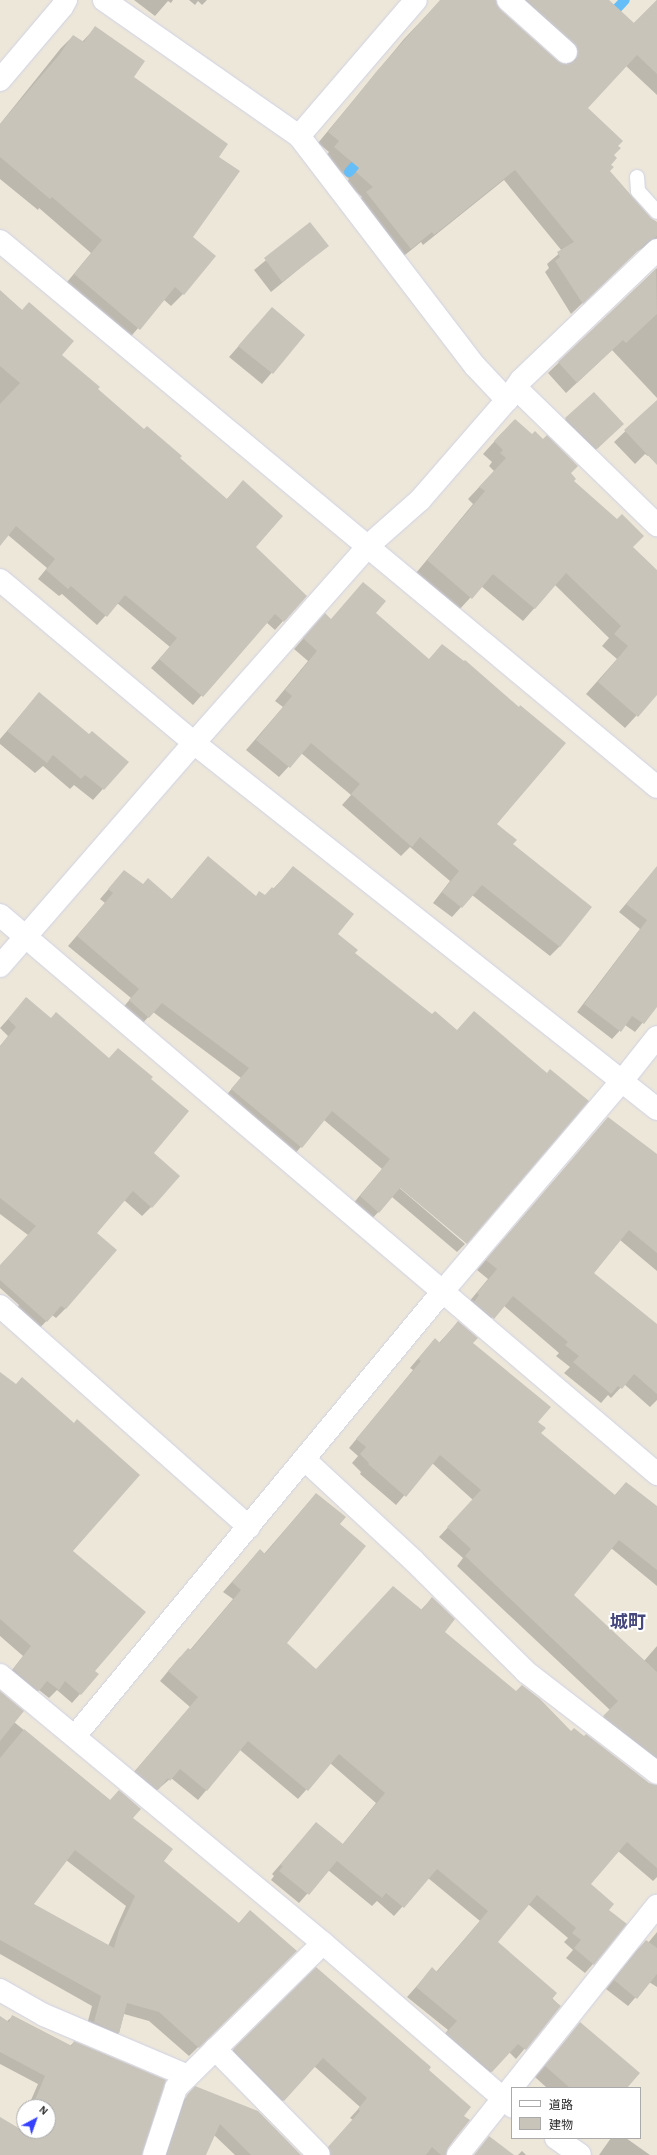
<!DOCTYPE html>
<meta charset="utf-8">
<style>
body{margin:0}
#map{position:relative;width:657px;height:2155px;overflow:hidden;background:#ede7da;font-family:"Alegreya Sans","Noto Sans JP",sans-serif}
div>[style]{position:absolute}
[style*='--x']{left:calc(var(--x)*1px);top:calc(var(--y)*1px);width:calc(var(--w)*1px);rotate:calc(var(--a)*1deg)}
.shadow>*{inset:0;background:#0003}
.stream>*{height:10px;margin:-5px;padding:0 5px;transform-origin:5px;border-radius:5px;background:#65bef7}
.building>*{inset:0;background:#c8c4ba}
.roads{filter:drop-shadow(0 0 1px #cfd1e4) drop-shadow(0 0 1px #cfd1e4)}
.service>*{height:14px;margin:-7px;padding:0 7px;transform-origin:7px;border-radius:7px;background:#fff}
.minor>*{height:22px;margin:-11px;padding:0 11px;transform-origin:11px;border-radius:11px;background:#fff}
.tertiary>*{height:22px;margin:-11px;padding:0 11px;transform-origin:11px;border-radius:11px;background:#fff}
span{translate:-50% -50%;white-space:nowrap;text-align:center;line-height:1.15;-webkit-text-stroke:4px #fff;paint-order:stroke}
.quarter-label{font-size:18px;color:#47497d;font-weight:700}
.legend{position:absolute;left:511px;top:2087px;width:130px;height:52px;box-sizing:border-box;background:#fff;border:1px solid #aaa;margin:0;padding:5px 7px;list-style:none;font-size:12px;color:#2a2a2a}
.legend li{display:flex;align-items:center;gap:8px;height:20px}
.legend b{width:20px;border:1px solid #aaa}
.north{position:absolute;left:16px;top:2099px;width:40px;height:40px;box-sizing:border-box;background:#fff;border:1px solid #aaa;border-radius:50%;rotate:41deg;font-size:11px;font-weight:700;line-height:16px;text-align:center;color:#2a2a2a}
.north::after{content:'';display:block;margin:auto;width:14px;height:18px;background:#3541ff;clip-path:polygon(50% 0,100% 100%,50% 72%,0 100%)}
</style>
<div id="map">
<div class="shadow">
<div style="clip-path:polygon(134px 0,173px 0,171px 3px,168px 1px,155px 16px)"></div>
<div style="clip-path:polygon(189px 0,207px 0,202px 5px,198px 1px,195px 5px)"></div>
<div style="clip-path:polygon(441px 0,473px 0,558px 62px,567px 64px,568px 60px,508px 0,607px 0,633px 24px,657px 0,657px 95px,626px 66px,566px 93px,612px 155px,609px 171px,657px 226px,657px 255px,655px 252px,643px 248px,636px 252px,571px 314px,545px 272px,549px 268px,547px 264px,562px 251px,504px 180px,423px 245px,421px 242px,400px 259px,356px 204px,362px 197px,346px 183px,349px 179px,324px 158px,329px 152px,318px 143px,404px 39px)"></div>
<div style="clip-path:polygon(95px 28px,133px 77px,192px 237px,183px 294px,171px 306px,163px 299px,127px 341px,63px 287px,91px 253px,39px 208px,38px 210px,0 179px,0 124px,61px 48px,73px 36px,82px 42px)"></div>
<div style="clip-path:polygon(310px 224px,327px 246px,271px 292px,254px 270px)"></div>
<div style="clip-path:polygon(657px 268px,657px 398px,612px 350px,566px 393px,548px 373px)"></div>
<div style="clip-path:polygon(0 291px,22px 310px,61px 355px,97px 390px,226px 500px,243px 482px,255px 547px,283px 621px,275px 630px,266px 622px,193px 705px,151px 668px,170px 647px,117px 603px,97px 625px,62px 594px,59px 596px,38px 579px,47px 568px,8px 535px,0 544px)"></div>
<div style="clip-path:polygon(272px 308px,304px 335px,262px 384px,229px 357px)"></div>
<div style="clip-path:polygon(594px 393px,612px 434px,586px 459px,555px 429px)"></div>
<div style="clip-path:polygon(657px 401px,657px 448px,648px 456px,645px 454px,635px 464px,614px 442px)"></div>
<div style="clip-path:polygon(503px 432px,569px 474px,573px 481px,632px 547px,657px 571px,657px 693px,625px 728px,586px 694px,617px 659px,602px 646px,609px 638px,555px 585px,523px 621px,481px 586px,459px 610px,416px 573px,473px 504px,468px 499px,494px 471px,489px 466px,492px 462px,483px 454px)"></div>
<div style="clip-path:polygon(374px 613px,495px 824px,511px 844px,560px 946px,550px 956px,472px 895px,452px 917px,433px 903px,450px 881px,410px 847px,401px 856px,342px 805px,351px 795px,301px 753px,279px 777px,246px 750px,283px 707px,275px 701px,308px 661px,294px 649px,315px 625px,331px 620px)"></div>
<div style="clip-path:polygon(39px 694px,89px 735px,127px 762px,93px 800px,74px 785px,70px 789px,43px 766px,35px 773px,0 744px,0 739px)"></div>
<div style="clip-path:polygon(200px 866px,256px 897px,264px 896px,273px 889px,293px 868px,337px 934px,354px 953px,432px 1016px,457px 1031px,474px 1012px,547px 1074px,587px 1101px,397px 1184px,396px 1185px,465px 1244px,457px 1252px,392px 1197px,370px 1221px,351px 1206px,382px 1169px,324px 1120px,293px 1156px,223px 1099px,241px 1078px,153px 1012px,139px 1027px,121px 1010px,131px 998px,68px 946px,105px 903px,100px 899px,124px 871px,142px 885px,171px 900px)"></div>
<div style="clip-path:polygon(657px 867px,657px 1005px,635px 1032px,625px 1025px,612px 1039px,577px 1012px,640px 929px,619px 912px)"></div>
<div style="clip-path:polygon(27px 998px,50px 1019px,109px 1059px,150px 1079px,152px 1154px,151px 1207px,142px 1216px,124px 1200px,96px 1234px,115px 1250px,65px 1309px,56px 1318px,52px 1315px,37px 1331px,15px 1311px,19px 1305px,0 1288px,0 1266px,28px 1235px,0 1214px,0 1046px,8px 1036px,0 1028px)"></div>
<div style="clip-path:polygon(608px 1118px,657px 1155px,657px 1271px,620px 1240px,593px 1274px,657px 1326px,657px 1400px,650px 1407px,624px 1384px,611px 1398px,608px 1395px,601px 1403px,564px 1373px,570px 1367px,556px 1356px,559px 1353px,503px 1305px,483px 1328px,468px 1303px,488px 1279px,477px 1270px)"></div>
<div style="clip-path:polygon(458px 1322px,472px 1343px,537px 1422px,540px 1434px,614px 1496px,626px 1483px,657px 1508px,657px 1586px,611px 1548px,572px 1595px,644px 1661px,657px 1646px,657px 1767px,596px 1725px,610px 1710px,457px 1566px,463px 1558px,439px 1537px,473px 1500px,432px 1463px,396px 1505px,360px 1474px,361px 1472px,352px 1463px,358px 1456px,349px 1448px,413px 1370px,410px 1368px,427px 1348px,435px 1339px,439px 1343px)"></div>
<div style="clip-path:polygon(0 1373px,72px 1551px,94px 1671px,80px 1694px,72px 1703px,57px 1690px,49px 1698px,39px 1690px,30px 1699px,5px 1679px,23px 1656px,0 1636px)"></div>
<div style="clip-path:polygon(308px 1503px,338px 1524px,285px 1644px,316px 1670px,421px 1610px,432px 1598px,444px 1632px,516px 1692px,657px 1795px,657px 1877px,653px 1881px,618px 1851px,589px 1884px,608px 1910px,593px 1964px,585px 1973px,566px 1958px,573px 1950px,564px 1942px,568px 1938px,528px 1904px,496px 1942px,560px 2006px,516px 2059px,509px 2052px,483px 2081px,438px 2042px,448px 2030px,407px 1997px,432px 1969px,436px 1972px,480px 1921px,428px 1878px,394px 1916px,377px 1901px,372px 1906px,328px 1870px,299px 1903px,271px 1880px,274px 1876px,272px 1874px,316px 1823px,342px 1845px,376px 1803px,330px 1763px,298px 1799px,240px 1750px,198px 1800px,171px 1778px,148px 1798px,127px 1780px,190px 1707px,160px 1681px,179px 1658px,190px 1650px,233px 1599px,223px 1592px,260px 1550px,264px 1554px)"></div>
<div style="clip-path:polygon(evenodd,0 1693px,14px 1722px,132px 1818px,163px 1861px,238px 1924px,250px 1911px,296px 1951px,189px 2056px,149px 2021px,124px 2014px,119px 2033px,109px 2042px,85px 2032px,92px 2006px,0 1954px,0 1693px,66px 1860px,126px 1906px,108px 1946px,32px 1904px,66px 1860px)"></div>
<div style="clip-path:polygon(657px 1932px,657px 1987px,649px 1982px,628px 2006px,606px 1989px,638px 1949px,646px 1941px,648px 1943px)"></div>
<div style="clip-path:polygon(316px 1969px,427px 2071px,463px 2116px,468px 2120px,445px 2152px,445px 2155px,322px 2155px,353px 2120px,350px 2118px,360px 2107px,314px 2066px,275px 2109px,225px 2058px)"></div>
<div style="clip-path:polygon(13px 2016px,70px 2046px,74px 2042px,135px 2155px,0 2155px,0 2118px,19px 2129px,24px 2116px,24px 2131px,48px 2131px,48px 2107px,28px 2107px,38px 2084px,0 2064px,0 2019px,6px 2022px)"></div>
<div style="clip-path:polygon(580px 2024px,626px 2088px,547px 2088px,535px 2077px)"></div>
<div style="clip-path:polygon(196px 2088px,300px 2155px,235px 2155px,214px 2135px,205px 2155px,162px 2155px,179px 2104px)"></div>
<div style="clip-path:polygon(611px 2138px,626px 2138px,650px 2155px,599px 2155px)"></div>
<div style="clip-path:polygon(522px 2151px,526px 2155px,518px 2155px)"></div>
</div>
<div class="stream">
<div style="--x:609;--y:17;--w:23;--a:-47"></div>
<div style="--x:349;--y:172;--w:22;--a:-47"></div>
</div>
<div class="building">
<div style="clip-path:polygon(440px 0,496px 0,500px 9px,558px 61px,564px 64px,570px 64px,576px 60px,578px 54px,578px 48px,527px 0,609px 0,634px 23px,657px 0,657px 74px,637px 55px,588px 108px,623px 141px,618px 146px,621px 148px,614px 155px,617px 158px,611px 165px,614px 167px,610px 171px,651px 218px,657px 222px,657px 236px,648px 241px,583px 304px,555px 261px,560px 257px,557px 252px,574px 242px,515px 170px,434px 235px,432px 232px,411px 249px,366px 192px,373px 187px,356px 172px,359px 168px,334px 147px,339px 141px,328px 132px,376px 72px)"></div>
<div style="clip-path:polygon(95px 26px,145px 61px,134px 77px,228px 144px,219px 157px,240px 171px,193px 237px,216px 256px,184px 295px,175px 287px,140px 330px,74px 274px,102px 240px,52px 197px,50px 199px,0 157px,0 124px,59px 55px,73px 35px,84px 42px)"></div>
<div style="clip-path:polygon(310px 222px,329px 246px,282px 282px,264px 258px)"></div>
<div style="clip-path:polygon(656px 269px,657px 314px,626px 343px,623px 340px,577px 383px,558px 362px)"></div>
<div style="clip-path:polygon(0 290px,22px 310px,29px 302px,74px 341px,62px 355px,100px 387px,98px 389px,144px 429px,147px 426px,182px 456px,180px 458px,227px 499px,243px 480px,283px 516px,256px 547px,307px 596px,284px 622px,275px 614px,203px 697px,159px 659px,177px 638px,125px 595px,107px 617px,71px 586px,68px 589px,46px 570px,55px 559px,16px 526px,0 546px,0 404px,20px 383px,0 366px)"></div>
<div style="clip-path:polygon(272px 307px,305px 335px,273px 374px,238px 346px)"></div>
<div style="clip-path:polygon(594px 392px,624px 424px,597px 449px,565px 418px)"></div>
<div style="clip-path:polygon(657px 400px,657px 465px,624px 430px)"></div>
<div style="clip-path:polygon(515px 419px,532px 434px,535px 431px,543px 439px,547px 435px,578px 466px,571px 473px,576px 479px,574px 481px,617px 519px,622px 514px,644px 536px,633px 547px,657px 570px,657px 695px,638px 717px,598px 682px,628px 646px,614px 634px,621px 626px,566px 573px,535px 609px,493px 574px,472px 599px,427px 560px,485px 491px,479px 487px,506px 458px,500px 453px,503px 450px,494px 441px)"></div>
<div style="clip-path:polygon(363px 582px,386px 601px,376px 613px,429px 659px,442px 644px,464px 661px,465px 660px,519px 707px,520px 705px,566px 743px,497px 824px,517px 840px,513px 844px,592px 907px,560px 947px,482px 885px,462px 908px,442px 892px,459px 871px,420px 837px,412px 847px,351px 794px,360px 784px,311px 743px,290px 768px,256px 740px,292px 696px,285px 690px,317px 651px,303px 638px,325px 613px,331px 619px)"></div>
<div style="clip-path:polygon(39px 692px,89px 734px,92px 731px,129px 762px,104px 790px,85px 775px,81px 779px,53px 755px,47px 763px,7px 731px)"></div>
<div style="clip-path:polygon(208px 856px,256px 896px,259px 891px,265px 895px,272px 887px,274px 889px,293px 866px,354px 914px,338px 934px,358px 950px,355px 953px,432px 1014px,435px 1011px,457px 1030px,474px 1011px,547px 1073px,550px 1069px,589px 1101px,467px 1244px,400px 1188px,379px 1213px,360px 1196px,390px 1159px,332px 1111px,302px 1148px,231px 1089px,249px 1068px,162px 1003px,149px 1018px,129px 1000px,139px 989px,77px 936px,113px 893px,108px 889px,124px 870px,143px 884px,148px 878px,172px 899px)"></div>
<div style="clip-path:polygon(657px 866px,657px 1007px,644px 1024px,632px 1016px,621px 1032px,584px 1004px,647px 920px,626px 904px)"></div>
<div style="clip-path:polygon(26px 997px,51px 1018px,56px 1012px,109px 1058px,118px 1048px,153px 1077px,151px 1079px,189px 1111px,154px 1153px,180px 1176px,152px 1208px,133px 1191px,97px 1233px,117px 1250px,66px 1309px,61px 1306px,47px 1322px,0 1280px,0 1265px,36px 1226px,0 1198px,0 1046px,16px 1027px,8px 1019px)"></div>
<div style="clip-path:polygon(608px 1117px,657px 1154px,657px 1253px,629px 1230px,594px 1273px,657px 1324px,657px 1394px,634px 1374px,622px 1389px,618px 1386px,611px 1394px,573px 1362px,579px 1356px,565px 1345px,568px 1342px,513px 1296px,494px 1319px,474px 1302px,479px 1295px,477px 1293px,497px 1269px,486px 1260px)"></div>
<div style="clip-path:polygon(458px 1321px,478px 1338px,473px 1343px,551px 1407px,538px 1422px,546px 1428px,541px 1433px,615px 1495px,626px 1482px,657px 1506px,657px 1570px,619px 1540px,574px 1595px,657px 1672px,657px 1757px,603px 1716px,618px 1701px,465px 1556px,471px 1549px,447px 1527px,481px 1490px,440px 1455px,406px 1497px,368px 1464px,369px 1463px,360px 1454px,366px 1447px,356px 1439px,421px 1361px,418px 1359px,435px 1338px,440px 1343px)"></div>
<div style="clip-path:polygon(0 1372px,16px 1384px,22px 1377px,74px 1423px,77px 1419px,140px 1475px,73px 1551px,146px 1612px,95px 1671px,99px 1674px,81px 1695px,65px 1681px,59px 1690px,47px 1681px,39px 1691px,13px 1669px,31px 1646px,0 1619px)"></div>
<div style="clip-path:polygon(316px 1493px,346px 1517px,340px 1524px,366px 1546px,287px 1643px,316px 1669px,393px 1586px,422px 1610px,432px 1597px,455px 1619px,445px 1632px,516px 1691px,522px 1685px,540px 1699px,571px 1731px,574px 1728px,584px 1736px,586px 1734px,649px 1783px,657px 1785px,657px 1868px,627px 1842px,591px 1884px,614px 1904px,609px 1910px,627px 1924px,594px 1965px,574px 1948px,581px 1940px,572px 1933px,576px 1928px,537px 1895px,498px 1942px,557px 1993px,552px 1999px,561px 2006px,526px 2050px,518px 2044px,492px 2072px,446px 2033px,457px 2021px,416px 1987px,432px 1967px,437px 1972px,488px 1911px,437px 1869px,404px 1908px,386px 1893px,382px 1898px,337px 1861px,309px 1895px,279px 1871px,283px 1866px,280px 1865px,316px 1822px,343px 1844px,385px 1793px,339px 1754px,308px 1791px,248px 1741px,207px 1791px,180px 1769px,170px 1781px,168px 1778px,158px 1790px,135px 1771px,198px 1697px,168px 1671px,188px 1648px,191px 1650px,241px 1590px,232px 1582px,260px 1549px,265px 1554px)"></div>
<div style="clip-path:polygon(0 1691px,24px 1711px,0 1741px)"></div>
<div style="clip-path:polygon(evenodd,24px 1729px,110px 1800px,119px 1790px,141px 1809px,133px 1818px,173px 1849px,164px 1861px,239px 1923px,250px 1910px,297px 1951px,199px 2048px,159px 2012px,127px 2003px,119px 2033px,94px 2022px,101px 1996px,0 1940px,0 1758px,24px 1729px,75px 1850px,135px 1896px,119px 1930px,114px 1948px,34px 1904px,75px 1850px)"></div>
<div style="clip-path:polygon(646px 1940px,657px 1948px,657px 1974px,637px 1999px,614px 1980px)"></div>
<div style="clip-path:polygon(316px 1967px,431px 2067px,429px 2070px,471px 2107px,464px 2116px,470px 2120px,448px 2147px,446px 2155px,441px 2155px,432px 2147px,426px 2155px,331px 2155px,328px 2147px,360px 2111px,358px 2109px,367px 2098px,323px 2058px,284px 2101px,233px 2049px)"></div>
<div style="clip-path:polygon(12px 2015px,72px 2046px,74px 2041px,166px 2080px,142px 2155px,0 2155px,0 2117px,22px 2130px,24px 2126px,24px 2131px,48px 2131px,48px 2107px,32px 2107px,45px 2076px,0 2052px,0 2016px,9px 2022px)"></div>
<div style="clip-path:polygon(580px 2022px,640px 2073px,627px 2088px,570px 2088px,545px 2066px)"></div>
<div style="clip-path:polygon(195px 2086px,258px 2111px,301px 2155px,251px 2155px,220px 2124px,206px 2155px,167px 2155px,187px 2095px)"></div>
<div style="clip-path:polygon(489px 2136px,514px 2155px,474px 2155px)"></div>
</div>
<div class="roads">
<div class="service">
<div style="--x:637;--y:177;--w:14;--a:86"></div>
<div style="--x:638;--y:191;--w:28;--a:48"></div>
</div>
<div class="minor">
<div style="--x:104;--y:0;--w:238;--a:34.9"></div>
<div style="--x:299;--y:136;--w:290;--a:52.6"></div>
<div style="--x:475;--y:366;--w:47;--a:46.7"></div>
<div style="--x:508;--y:0;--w:78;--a:41.9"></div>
<div style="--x:0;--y:80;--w:96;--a:-49.7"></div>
<div style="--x:62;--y:7;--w:8;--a:-60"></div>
<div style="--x:299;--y:136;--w:179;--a:-49.3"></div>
<div style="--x:0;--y:241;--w:854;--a:39.73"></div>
<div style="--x:516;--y:388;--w:197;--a:44.2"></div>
<div style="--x:194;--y:743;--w:264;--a:-48.5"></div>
<div style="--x:369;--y:545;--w:68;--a:-41.4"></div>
<div style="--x:420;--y:500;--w:133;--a:-49"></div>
<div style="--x:507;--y:400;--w:24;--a:-55"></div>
<div style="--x:521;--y:380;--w:188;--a:-43.7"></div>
<div style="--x:0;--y:915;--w:863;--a:40.39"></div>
<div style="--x:0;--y:1306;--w:333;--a:41.6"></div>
<div style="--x:304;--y:1459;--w:150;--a:42.8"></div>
<div style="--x:414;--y:1561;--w:158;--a:44.7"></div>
<div style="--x:526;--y:1672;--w:165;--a:37.6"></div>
<div style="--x:0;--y:1675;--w:420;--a:39.7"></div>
<div style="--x:323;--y:1943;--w:250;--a:40.8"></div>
<div style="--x:75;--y:1736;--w:577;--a:-50.41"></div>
<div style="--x:443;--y:1291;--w:276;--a:-49.6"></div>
<div style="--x:622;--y:1081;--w:56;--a:-51.5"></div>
<div style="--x:0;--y:1990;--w:51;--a:29.6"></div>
<div style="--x:44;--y:2015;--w:156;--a:23"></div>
<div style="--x:215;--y:2049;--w:148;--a:45.5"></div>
<div style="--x:556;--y:2138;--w:29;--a:35"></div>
<div style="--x:154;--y:2155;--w:71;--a:-71.8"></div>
<div style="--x:176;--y:2088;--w:206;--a:-44.6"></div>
<div style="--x:458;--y:2155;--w:319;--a:-51.4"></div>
</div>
<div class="tertiary">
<div style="--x:0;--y:580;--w:253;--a:40"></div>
<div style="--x:194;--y:743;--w:590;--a:38.33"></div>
<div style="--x:0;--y:966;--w:296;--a:-49"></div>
</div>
</div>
<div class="quarter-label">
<span style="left:628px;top:1623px">城町</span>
</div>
<ul class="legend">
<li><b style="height:5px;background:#fff"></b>道路</li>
<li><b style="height:11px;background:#c8c4ba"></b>建物</li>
</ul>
<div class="north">N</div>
</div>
